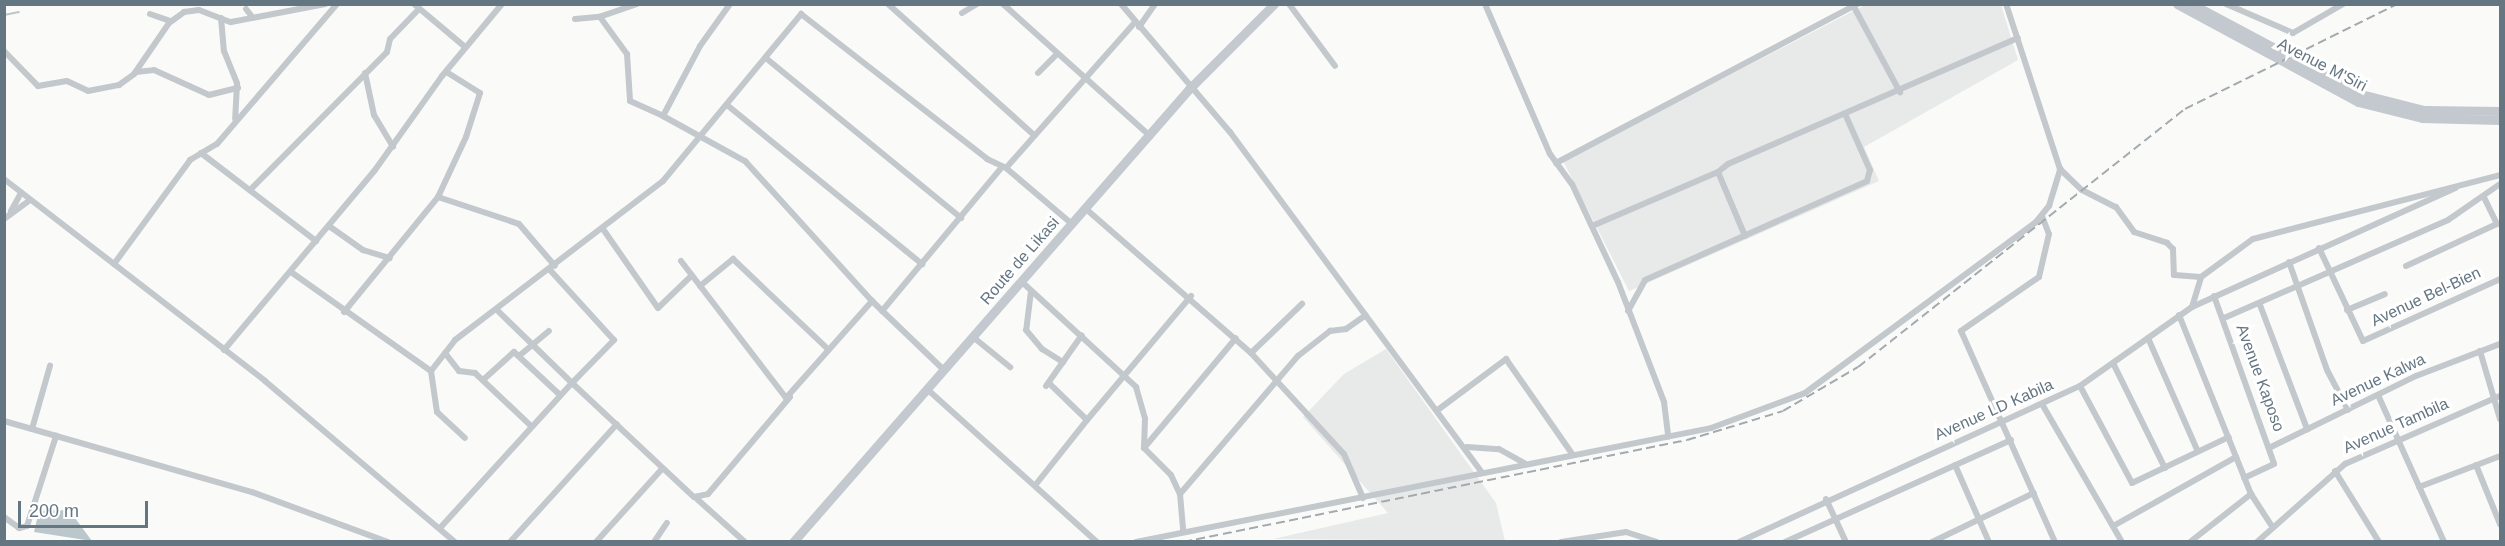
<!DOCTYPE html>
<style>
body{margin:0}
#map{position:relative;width:2505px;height:546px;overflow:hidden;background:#fafaf8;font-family:Arial,sans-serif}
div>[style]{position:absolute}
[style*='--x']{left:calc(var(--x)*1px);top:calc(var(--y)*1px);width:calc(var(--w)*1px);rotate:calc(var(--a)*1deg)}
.built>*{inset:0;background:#e8e9e9}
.water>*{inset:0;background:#bbc7cb}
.stream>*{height:1.5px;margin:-0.75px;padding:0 0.75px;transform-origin:0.75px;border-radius:0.75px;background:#bbc7cb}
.minor>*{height:6px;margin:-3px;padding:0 3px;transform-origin:3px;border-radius:3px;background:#c3c8cc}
.highway>*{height:9px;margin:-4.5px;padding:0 4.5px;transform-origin:4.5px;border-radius:4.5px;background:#c3c9ce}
.rail>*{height:1.5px;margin-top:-0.75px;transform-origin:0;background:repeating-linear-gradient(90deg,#a2aab0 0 9px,transparent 0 13.5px)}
span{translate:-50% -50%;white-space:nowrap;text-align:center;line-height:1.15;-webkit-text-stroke:6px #fff;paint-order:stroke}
.street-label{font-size:16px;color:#657683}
.frame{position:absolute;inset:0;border:6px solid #657683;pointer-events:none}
.scale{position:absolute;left:18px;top:501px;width:130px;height:27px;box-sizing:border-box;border:3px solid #657683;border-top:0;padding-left:8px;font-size:18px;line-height:21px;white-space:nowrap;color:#657683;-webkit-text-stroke:4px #fff;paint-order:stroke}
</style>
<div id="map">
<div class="built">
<div style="clip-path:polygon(1865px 5px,2001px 5px,2018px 60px,1864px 147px,1879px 181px,1629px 291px,1563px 161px)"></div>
<div style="clip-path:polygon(1386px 349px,1496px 503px,1505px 541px,1273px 539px,1388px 513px,1303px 417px,1344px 374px)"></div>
</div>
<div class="water">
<div style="clip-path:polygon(69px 510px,92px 541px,34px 532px,39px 511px)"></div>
</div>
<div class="stream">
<div style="--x:4;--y:15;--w:15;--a:-11"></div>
</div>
<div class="minor">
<div style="--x:414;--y:4;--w:67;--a:40.1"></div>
<div style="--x:637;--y:4;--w:39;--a:161"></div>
<div style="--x:600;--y:17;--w:46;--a:53.9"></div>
<div style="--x:627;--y:54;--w:47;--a:86.3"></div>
<div style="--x:630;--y:101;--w:36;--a:24"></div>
<div style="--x:663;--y:116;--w:79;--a:-62.1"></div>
<div style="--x:700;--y:46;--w:52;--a:-54.5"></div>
<div style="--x:888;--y:4;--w:196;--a:41.9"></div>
<div style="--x:1003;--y:4;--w:198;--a:41.9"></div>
<div style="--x:1121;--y:4;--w:168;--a:49.6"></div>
<div style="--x:1230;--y:132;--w:422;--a:53.5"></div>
<div style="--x:1289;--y:4;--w:77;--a:53.4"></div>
<div style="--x:1485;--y:4;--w:163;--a:66.6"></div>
<div style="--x:1550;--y:154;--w:37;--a:54"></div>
<div style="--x:1572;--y:184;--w:108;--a:64.9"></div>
<div style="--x:1618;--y:282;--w:129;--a:69"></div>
<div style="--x:1664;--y:402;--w:35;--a:83"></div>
<div style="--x:2226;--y:4;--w:73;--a:23.4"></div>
<div style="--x:2293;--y:33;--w:58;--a:-30.1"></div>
<div style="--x:1854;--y:7;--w:97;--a:61.6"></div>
<div style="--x:246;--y:9;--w:11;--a:52"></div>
<div style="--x:962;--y:13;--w:17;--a:-31"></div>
<div style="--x:150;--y:14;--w:21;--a:19"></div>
<div style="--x:221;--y:18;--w:33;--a:85"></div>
<div style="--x:224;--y:51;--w:35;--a:68"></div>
<div style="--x:237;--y:84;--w:35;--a:93"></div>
<div style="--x:575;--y:19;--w:25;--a:-5"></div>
<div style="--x:1139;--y:27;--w:28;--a:-55"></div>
<div style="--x:4;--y:51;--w:49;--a:45.8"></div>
<div style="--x:38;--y:86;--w:29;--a:-10"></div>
<div style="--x:67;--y:81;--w:23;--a:25"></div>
<div style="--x:88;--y:91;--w:32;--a:-11"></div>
<div style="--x:119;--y:85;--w:19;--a:-36"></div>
<div style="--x:134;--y:74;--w:62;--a:-55.5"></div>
<div style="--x:169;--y:23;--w:19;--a:-36"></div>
<div style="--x:184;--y:12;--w:15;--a:-8"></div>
<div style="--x:199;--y:10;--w:34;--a:21"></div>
<div style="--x:231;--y:22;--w:96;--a:-10.8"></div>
<div style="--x:767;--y:59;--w:251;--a:39.3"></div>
<div style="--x:136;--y:72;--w:18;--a:-6"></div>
<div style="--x:154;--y:70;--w:60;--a:24.4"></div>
<div style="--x:209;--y:95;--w:30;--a:-14"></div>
<div style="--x:365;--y:73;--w:43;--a:77.9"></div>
<div style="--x:374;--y:115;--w:37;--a:59"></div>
<div style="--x:1038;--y:73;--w:27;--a:-45"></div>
<div style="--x:727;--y:105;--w:252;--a:39.2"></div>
<div style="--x:663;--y:116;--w:94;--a:28.8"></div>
<div style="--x:745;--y:161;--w:189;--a:47.8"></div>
<div style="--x:872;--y:301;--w:100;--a:43.8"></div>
<div style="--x:201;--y:153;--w:145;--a:37.4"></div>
<div style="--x:1556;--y:163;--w:341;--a:-27.8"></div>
<div style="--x:1006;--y:168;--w:195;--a:-48.5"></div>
<div style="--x:2060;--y:169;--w:30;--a:44"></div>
<div style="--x:2082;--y:190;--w:38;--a:27"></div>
<div style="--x:2116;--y:207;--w:31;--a:54"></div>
<div style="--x:2134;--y:232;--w:35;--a:18"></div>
<div style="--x:2167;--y:243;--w:8;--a:45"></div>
<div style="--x:2173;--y:249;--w:26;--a:88"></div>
<div style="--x:2174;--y:275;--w:27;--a:4"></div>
<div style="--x:4;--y:179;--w:330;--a:37.7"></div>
<div style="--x:265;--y:381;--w:249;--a:40.3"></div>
<div style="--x:250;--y:190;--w:194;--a:-45.2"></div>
<div style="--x:387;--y:52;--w:13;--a:-77"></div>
<div style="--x:390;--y:39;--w:42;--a:-46"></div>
<div style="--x:438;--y:197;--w:85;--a:18.4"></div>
<div style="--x:519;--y:224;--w:55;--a:49.4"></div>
<div style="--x:1086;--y:209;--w:219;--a:41.1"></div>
<div style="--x:1251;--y:353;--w:137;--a:47.4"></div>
<div style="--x:1344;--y:454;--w:48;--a:66.6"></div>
<div style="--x:11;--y:211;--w:21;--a:-61"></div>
<div style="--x:2042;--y:216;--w:19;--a:69"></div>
<div style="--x:2049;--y:234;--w:44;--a:103.1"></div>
<div style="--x:2039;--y:277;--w:95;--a:145.3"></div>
<div style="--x:1961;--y:331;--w:231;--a:66"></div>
<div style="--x:4;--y:219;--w:32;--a:-36"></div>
<div style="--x:329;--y:226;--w:42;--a:35.2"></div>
<div style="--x:363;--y:250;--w:28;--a:17"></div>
<div style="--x:1592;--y:226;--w:137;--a:-23.2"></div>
<div style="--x:603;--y:229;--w:96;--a:55.2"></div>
<div style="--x:658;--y:308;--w:47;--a:-44.1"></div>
<div style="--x:1745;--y:236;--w:69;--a:-112.9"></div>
<div style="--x:1718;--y:172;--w:13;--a:-39"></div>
<div style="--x:1728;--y:164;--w:316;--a:-23.5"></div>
<div style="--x:2319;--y:248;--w:103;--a:64.7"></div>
<div style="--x:2363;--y:341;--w:150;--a:-24.3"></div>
<div style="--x:681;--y:261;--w:173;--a:52.5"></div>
<div style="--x:786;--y:398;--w:130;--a:-48.4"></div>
<div style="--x:2289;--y:262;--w:114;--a:70.6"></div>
<div style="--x:2327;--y:370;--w:45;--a:62.3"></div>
<div style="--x:114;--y:264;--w:129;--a:-53.8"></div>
<div style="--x:190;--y:160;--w:31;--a:-31"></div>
<div style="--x:217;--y:144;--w:184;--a:-49.4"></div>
<div style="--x:2406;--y:266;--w:100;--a:-24.8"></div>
<div style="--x:2497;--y:224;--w:30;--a:-116"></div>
<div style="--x:550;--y:270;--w:95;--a:47.6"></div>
<div style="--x:614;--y:340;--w:60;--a:134.3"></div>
<div style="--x:572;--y:383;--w:167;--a:43.1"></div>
<div style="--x:694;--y:497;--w:14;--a:-12"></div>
<div style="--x:708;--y:494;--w:127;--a:-49.8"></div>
<div style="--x:291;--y:272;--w:171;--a:35.3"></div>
<div style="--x:431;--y:371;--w:39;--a:-52"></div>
<div style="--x:455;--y:340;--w:262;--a:-37.4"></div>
<div style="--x:663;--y:181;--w:217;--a:-50.4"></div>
<div style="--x:801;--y:14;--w:236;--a:37.9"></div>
<div style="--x:987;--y:159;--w:21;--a:25"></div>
<div style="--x:1006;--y:168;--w:87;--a:40.3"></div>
<div style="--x:1022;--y:282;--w:155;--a:42.6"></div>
<div style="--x:1136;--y:387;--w:33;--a:74"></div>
<div style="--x:1145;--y:419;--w:29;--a:92"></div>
<div style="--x:1144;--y:448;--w:38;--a:45"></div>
<div style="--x:1171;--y:475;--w:21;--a:65"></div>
<div style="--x:1180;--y:494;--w:38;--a:85"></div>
<div style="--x:700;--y:286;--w:43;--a:-39.3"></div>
<div style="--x:733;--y:259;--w:132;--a:43.5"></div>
<div style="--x:1031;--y:291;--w:39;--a:97"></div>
<div style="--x:1026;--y:330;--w:25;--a:50"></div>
<div style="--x:1042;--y:349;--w:25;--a:32"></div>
<div style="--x:2214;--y:296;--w:178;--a:70.3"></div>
<div style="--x:2274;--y:464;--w:33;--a:155"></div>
<div style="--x:2260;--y:305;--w:133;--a:69.2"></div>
<div style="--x:2192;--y:307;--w:31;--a:-73"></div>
<div style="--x:2201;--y:277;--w:64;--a:-36.2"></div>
<div style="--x:2253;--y:239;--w:255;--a:-14.5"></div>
<div style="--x:2347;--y:310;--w:41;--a:-22.8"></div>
<div style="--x:882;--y:311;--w:187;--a:-50.2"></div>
<div style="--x:1628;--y:311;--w:35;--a:-61"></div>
<div style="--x:1645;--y:280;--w:243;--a:-24"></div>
<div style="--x:1867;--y:181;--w:11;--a:-75"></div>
<div style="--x:1870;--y:170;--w:59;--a:-114"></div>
<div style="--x:344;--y:312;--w:149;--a:-50.7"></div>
<div style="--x:438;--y:197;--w:66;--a:-65"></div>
<div style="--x:466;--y:137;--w:46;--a:-72.3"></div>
<div style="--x:480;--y:93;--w:40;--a:-148"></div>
<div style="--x:2179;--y:315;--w:193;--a:68.1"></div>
<div style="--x:2251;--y:494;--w:38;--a:57"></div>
<div style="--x:2224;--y:318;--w:244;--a:-23.6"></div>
<div style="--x:2448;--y:220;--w:63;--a:-34.7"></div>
<div style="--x:973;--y:337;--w:48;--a:39"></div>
<div style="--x:2148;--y:338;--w:124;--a:66.3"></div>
<div style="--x:224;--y:350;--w:235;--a:-50"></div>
<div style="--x:375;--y:170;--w:115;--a:-54.5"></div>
<div style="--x:442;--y:76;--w:94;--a:-50.2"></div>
<div style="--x:2480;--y:351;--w:71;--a:73.6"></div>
<div style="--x:445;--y:353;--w:23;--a:52"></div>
<div style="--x:459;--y:371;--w:16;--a:7"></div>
<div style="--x:475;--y:373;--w:77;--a:43.4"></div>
<div style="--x:1251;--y:353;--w:71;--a:-43.9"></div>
<div style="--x:519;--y:356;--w:39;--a:-40"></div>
<div style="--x:2114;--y:365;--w:115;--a:63.7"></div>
<div style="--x:431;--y:371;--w:41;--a:81.7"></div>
<div style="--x:437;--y:412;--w:38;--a:43"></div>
<div style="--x:483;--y:380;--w:42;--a:-42.1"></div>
<div style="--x:514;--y:352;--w:63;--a:43.1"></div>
<div style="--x:1046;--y:386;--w:62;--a:-54.8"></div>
<div style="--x:2080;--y:386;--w:110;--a:61.8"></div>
<div style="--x:2132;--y:483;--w:107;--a:-25.4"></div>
<div style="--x:927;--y:389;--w:229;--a:42"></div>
<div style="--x:2378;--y:395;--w:161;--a:65.8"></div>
<div style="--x:2042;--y:404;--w:160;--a:59.9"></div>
<div style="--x:1439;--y:409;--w:84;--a:-36.7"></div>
<div style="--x:1506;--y:359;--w:117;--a:55.1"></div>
<div style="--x:1087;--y:420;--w:162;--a:-50"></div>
<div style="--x:4;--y:421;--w:258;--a:16"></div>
<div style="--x:252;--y:492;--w:145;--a:20.2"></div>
<div style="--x:32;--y:429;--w:66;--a:-74.1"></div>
<div style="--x:1467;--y:447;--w:32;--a:4"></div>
<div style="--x:1499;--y:449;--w:29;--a:29"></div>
<div style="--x:2271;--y:447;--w:161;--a:-26.1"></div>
<div style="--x:2416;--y:376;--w:90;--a:-20.9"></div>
<div style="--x:1144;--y:448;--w:143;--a:-50.1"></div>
<div style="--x:1955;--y:465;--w:84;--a:66.2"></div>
<div style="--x:2476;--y:465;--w:64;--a:67.9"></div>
<div style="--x:2335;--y:471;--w:84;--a:58.2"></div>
<div style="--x:1037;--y:483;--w:80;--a:-51.6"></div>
<div style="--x:1087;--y:420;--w:53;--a:-135.8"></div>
<div style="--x:2419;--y:487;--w:87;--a:-20.9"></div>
<div style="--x:1180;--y:494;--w:182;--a:-49.5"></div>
<div style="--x:1298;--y:356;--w:41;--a:-38"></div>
<div style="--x:1330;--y:331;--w:16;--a:-7"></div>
<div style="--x:1346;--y:329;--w:24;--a:-35"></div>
<div style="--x:697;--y:499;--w:64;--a:41.9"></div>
<div style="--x:1826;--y:499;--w:47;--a:65.1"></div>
<div style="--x:4;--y:517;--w:19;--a:36"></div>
<div style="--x:19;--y:528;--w:8;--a:-14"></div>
<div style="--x:27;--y:526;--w:95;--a:-72.1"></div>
<div style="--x:2115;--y:525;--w:139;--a:-29.3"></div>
<div style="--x:440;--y:528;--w:196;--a:-47.7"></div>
<div style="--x:572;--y:383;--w:103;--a:-135.8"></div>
<div style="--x:510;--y:542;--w:159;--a:-47.8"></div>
<div style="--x:596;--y:542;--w:98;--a:-47.9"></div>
<div style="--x:654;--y:542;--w:23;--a:-56"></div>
<div style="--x:1136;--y:542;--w:586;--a:-11.21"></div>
<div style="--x:1711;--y:428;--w:100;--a:-20.4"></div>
<div style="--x:1805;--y:393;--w:287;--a:-36.5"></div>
<div style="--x:2036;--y:222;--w:21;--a:-51"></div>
<div style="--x:2049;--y:206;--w:39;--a:-73"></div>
<div style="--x:2060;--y:169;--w:174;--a:-108.1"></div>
<div style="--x:1561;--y:542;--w:66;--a:-8.7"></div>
<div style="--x:1626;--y:532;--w:32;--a:18"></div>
<div style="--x:1739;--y:542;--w:375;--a:-24.6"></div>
<div style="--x:2080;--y:386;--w:137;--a:-35.2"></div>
<div style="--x:2192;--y:307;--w:289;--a:-24.3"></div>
<div style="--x:1785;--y:542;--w:248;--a:-24.3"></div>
<div style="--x:1932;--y:542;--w:113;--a:-25.7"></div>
<div style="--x:2190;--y:542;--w:78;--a:-38.2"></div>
<div style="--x:2257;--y:542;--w:118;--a:-41.6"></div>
<div style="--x:2345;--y:464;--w:169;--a:-23.7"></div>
</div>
<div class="highway">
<div style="--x:2177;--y:4;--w:206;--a:28.4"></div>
<div style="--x:2358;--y:102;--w:66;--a:14"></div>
<div style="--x:2422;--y:118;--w:78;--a:1.5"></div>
<div style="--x:2192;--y:4;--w:191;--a:28"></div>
<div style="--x:2361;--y:94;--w:65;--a:14.3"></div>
<div style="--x:2424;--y:110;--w:76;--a:0.8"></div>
<div style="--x:793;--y:542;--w:602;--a:-48.84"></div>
<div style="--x:1189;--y:89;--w:120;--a:-45"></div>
</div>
<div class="rail">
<div style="--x:1183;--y:542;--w:514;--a:-11.44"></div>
<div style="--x:1687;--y:440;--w:100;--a:-16.8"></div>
<div style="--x:1783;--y:411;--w:87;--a:-30.4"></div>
<div style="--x:1858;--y:367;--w:417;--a:-38.3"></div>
<div style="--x:2185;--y:109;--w:237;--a:-26.3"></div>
</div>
<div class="street-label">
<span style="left:2322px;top:65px;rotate:27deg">Avenue M'Siri</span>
<span style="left:1020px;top:261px;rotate:-49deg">Route de Likasi</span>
<span style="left:2426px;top:297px;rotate:-25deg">Avenue Bel-Bien</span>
<span style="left:2260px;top:378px;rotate:70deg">Avenue Kaposo</span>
<span style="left:2378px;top:380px;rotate:-25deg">Avenue Kalwa</span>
<span style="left:1994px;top:410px;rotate:-24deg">Avenue LD Kabila</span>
<span style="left:2396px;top:426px;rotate:-24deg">Avenue Tambila</span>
</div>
<div class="frame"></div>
<div class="scale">200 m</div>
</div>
